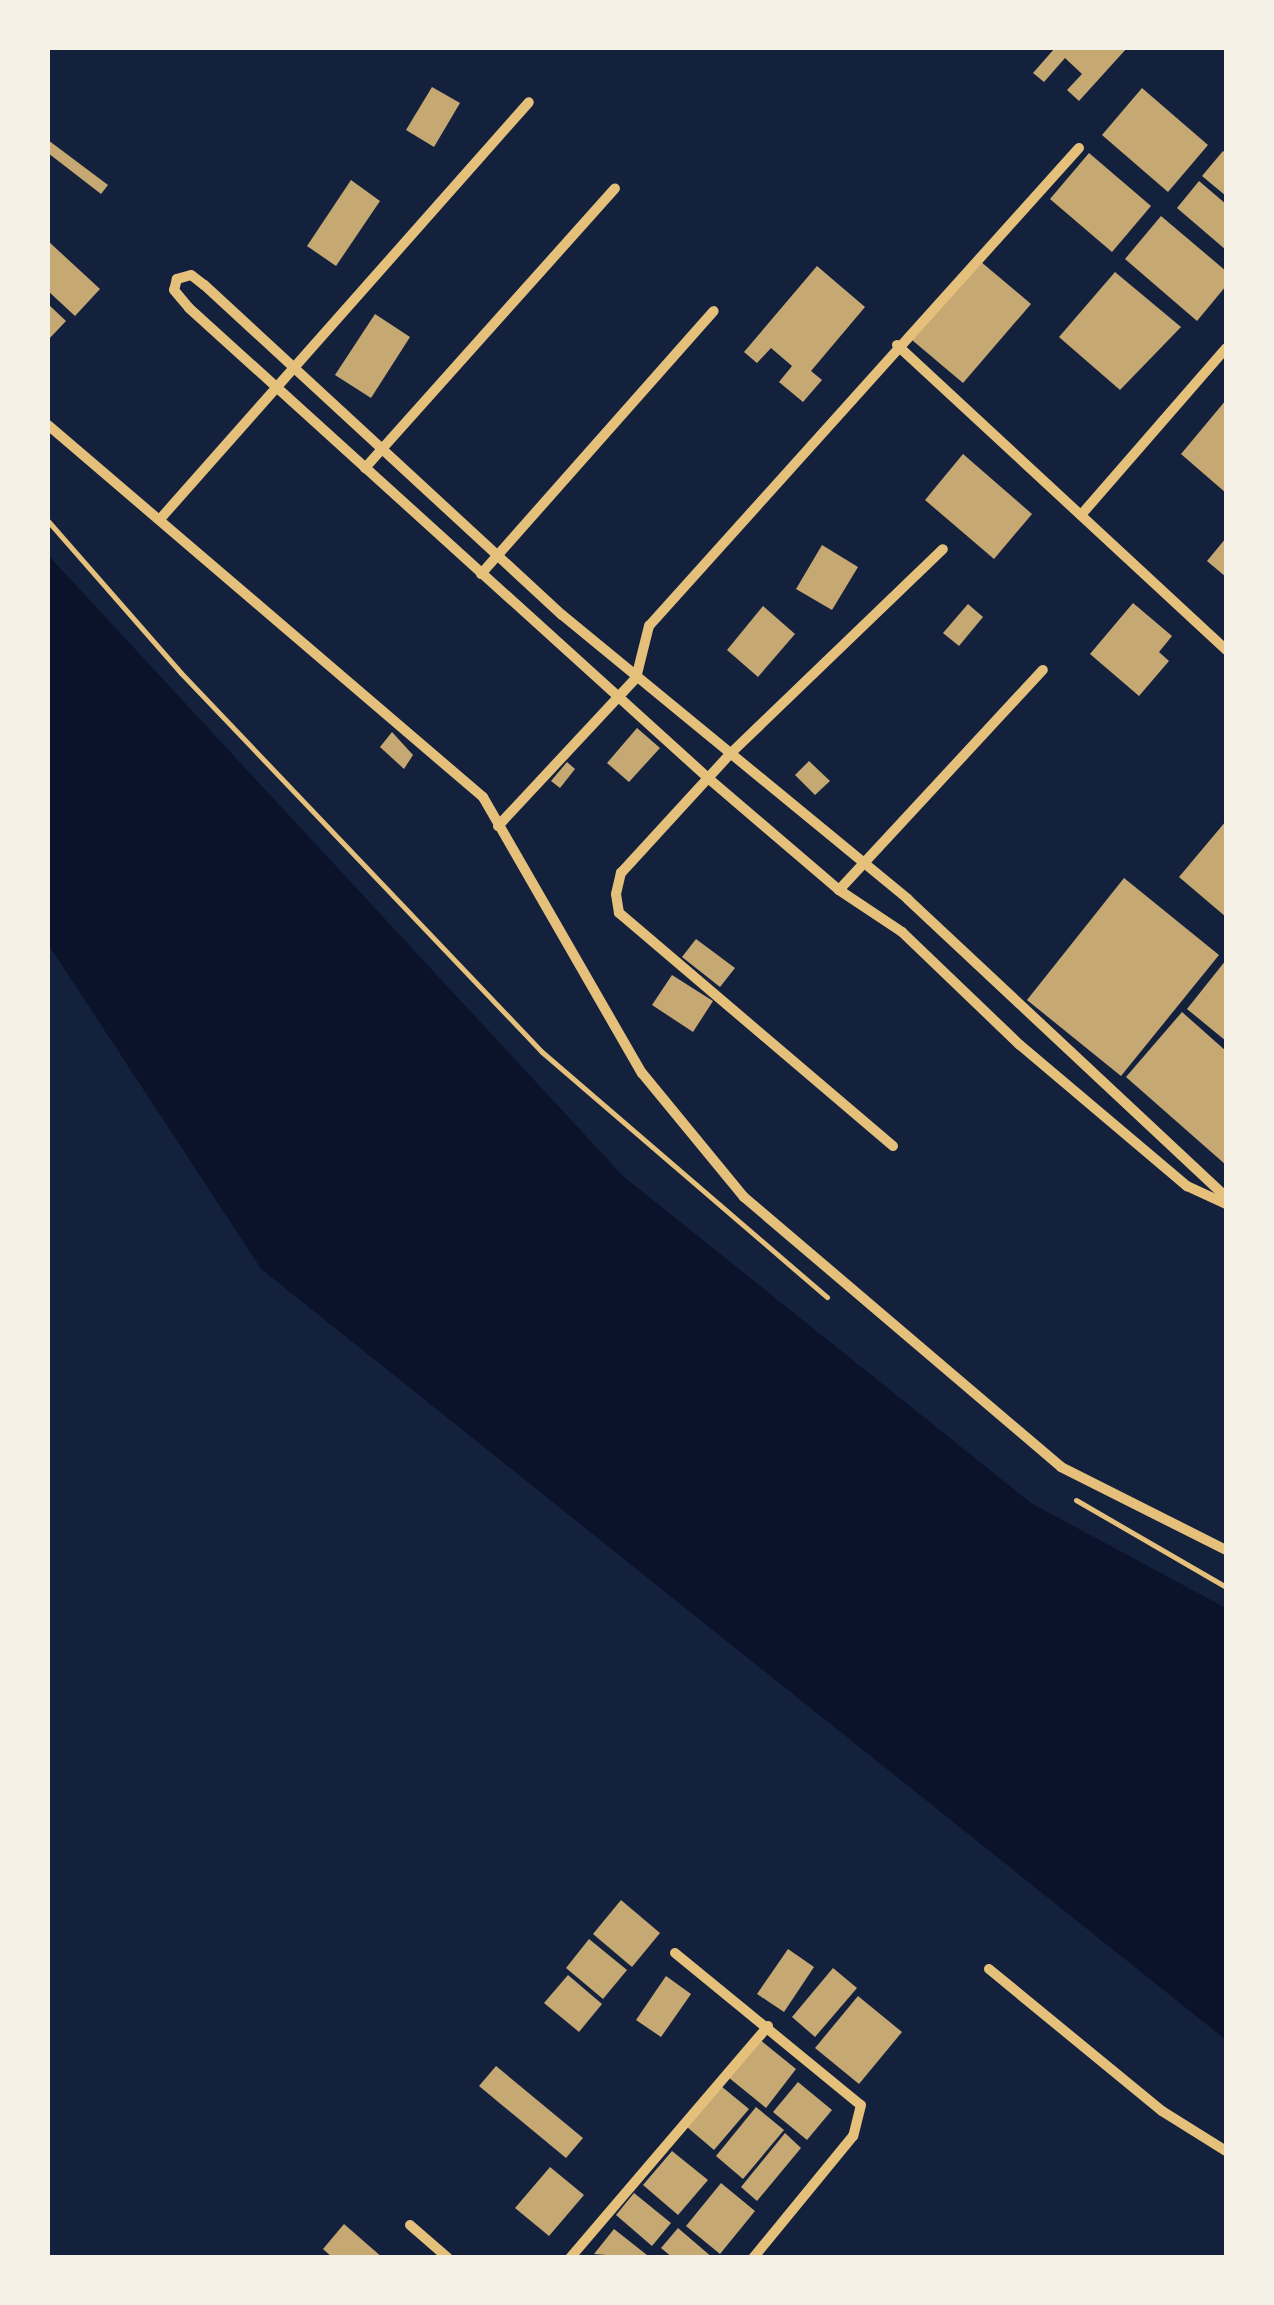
<!DOCTYPE html>
<style>
body{margin:0}
#map{position:relative;width:1274px;height:2305px;overflow:hidden;background:#14213d;font-family:"Open Sans",sans-serif}
div>[style]{position:absolute}
[style*='--x']{left:calc(var(--x)*1px);top:calc(var(--y)*1px);width:calc(var(--w)*1px);rotate:calc(var(--a)*1deg)}
.water>*{inset:0;background:#0b132b}
.building>*{inset:0;background:#c6a872}
.path>*{height:5px;margin:-2.5px;padding:0 2.5px;transform-origin:2.5px;border-radius:2.5px;background:#e5c07b}
.minor>*{height:10px;margin:-5px;padding:0 5px;transform-origin:5px;border-radius:5px;background:#e5c07b}
span{translate:-50% -50%;white-space:nowrap;text-align:center;line-height:1.15;-webkit-text-stroke:10px #f6f1e7;paint-order:stroke}
.frame{position:absolute;inset:0;border:50px solid #f6f1e7;pointer-events:none}
</style>
<div id="map">
<div class="water">
<div style="clip-path:polygon(48px 555px,623px 1176px,1031px 1503px,1226px 1608px,1226px 2040px,261px 1269px,48px 944px)"></div>
</div>
<div class="building">
<div style="clip-path:polygon(1055px 48px,1089px 49px,1127px 48px,1079px 101px,1067px 90px,1082px 74px,1065px 58px,1044px 82px,1033px 73px)"></div>
<div style="clip-path:polygon(432px 87px,460px 103px,434px 147px,406px 130px)"></div>
<div style="clip-path:polygon(1142px 88px,1208px 145px,1168px 192px,1102px 135px)"></div>
<div style="clip-path:polygon(48px 140px,108px 185px,101px 194px,48px 153px)"></div>
<div style="clip-path:polygon(1223px 151px,1226px 153px,1226px 196px,1202px 176px)"></div>
<div style="clip-path:polygon(1089px 153px,1151px 206px,1112px 252px,1050px 199px)"></div>
<div style="clip-path:polygon(351px 180px,380px 201px,336px 266px,307px 246px)"></div>
<div style="clip-path:polygon(1199px 181px,1226px 204px,1226px 250px,1177px 208px)"></div>
<div style="clip-path:polygon(1161px 216px,1226px 271px,1226px 286px,1197px 321px,1125px 259px)"></div>
<div style="clip-path:polygon(48px 241px,100px 289px,75px 316px,48px 291px)"></div>
<div style="clip-path:polygon(980px 261px,1031px 304px,963px 383px,912px 340px)"></div>
<div style="clip-path:polygon(817px 266px,865px 307px,811px 371px,822px 380px,803px 402px,779px 382px,792px 366px,771px 348px,757px 363px,744px 352px)"></div>
<div style="clip-path:polygon(1115px 272px,1181px 327px,1120px 390px,1059px 337px)"></div>
<div style="clip-path:polygon(48px 304px,66px 321px,48px 340px)"></div>
<div style="clip-path:polygon(375px 314px,410px 337px,371px 398px,335px 375px)"></div>
<div style="clip-path:polygon(1226px 400px,1226px 493px,1181px 454px)"></div>
<div style="clip-path:polygon(963px 454px,1032px 514px,994px 559px,925px 500px)"></div>
<div style="clip-path:polygon(1226px 538px,1226px 577px,1207px 561px)"></div>
<div style="clip-path:polygon(822px 545px,858px 567px,832px 610px,796px 589px)"></div>
<div style="clip-path:polygon(1133px 603px,1172px 636px,1159px 652px,1169px 661px,1139px 696px,1090px 654px)"></div>
<div style="clip-path:polygon(968px 604px,983px 617px,959px 646px,943px 633px)"></div>
<div style="clip-path:polygon(763px 606px,795px 634px,758px 677px,727px 650px)"></div>
<div style="clip-path:polygon(637px 728px,660px 748px,629px 782px,607px 763px)"></div>
<div style="clip-path:polygon(392px 732px,413px 755px,404px 769px,380px 747px)"></div>
<div style="clip-path:polygon(809px 761px,830px 781px,815px 795px,795px 775px)"></div>
<div style="clip-path:polygon(567px 762px,575px 769px,560px 788px,551px 781px)"></div>
<div style="clip-path:polygon(1226px 821px,1226px 917px,1179px 877px)"></div>
<div style="clip-path:polygon(1124px 878px,1219px 955px,1121px 1076px,1027px 1000px)"></div>
<div style="clip-path:polygon(696px 939px,735px 968px,720px 987px,682px 957px)"></div>
<div style="clip-path:polygon(1226px 960px,1226px 1041px,1187px 1009px)"></div>
<div style="clip-path:polygon(672px 975px,713px 1001px,693px 1032px,652px 1005px)"></div>
<div style="clip-path:polygon(1182px 1012px,1226px 1051px,1226px 1165px,1126px 1077px)"></div>
<div style="clip-path:polygon(621px 1900px,660px 1933px,632px 1967px,593px 1934px)"></div>
<div style="clip-path:polygon(589px 1939px,627px 1970px,603px 1999px,566px 1968px)"></div>
<div style="clip-path:polygon(788px 1949px,814px 1967px,784px 2012px,757px 1994px)"></div>
<div style="clip-path:polygon(833px 1968px,857px 1988px,815px 2037px,792px 2017px)"></div>
<div style="clip-path:polygon(568px 1975px,602px 2004px,579px 2032px,544px 2003px)"></div>
<div style="clip-path:polygon(666px 1976px,691px 1994px,661px 2037px,636px 2020px)"></div>
<div style="clip-path:polygon(858px 1996px,902px 2032px,859px 2084px,815px 2048px)"></div>
<div style="clip-path:polygon(759px 2039px,796px 2069px,766px 2108px,728px 2077px)"></div>
<div style="clip-path:polygon(496px 2066px,583px 2138px,566px 2158px,479px 2086px)"></div>
<div style="clip-path:polygon(798px 2082px,832px 2110px,807px 2140px,773px 2112px)"></div>
<div style="clip-path:polygon(721px 2086px,749px 2109px,714px 2150px,687px 2127px)"></div>
<div style="clip-path:polygon(756px 2107px,784px 2130px,743px 2179px,716px 2156px)"></div>
<div style="clip-path:polygon(785px 2133px,801px 2148px,757px 2201px,741px 2187px)"></div>
<div style="clip-path:polygon(672px 2151px,708px 2180px,678px 2215px,643px 2185px)"></div>
<div style="clip-path:polygon(550px 2167px,584px 2195px,549px 2236px,515px 2208px)"></div>
<div style="clip-path:polygon(721px 2183px,755px 2211px,720px 2254px,686px 2226px)"></div>
<div style="clip-path:polygon(634px 2193px,671px 2223px,652px 2246px,616px 2215px)"></div>
<div style="clip-path:polygon(344px 2224px,383px 2258px,333px 2258px,323px 2249px)"></div>
<div style="clip-path:polygon(678px 2228px,713px 2258px,673px 2258px,661px 2248px)"></div>
<div style="clip-path:polygon(614px 2229px,647px 2255px,645px 2258px,594px 2254px)"></div>
</div>
<div class="path">
<div style="--x:48;--y:521;--w:202;--a:48.8"></div>
<div style="--x:181;--y:673;--w:523;--a:46.39"></div>
<div style="--x:542;--y:1052;--w:376;--a:40.7"></div>
<div style="--x:1076;--y:1500;--w:173;--a:30.1"></div>
</div>
<div class="minor">
<div style="--x:897;--y:345;--w:449;--a:42.8"></div>
<div style="--x:48;--y:425;--w:572;--a:40.54"></div>
<div style="--x:483;--y:797;--w:319;--a:60.1"></div>
<div style="--x:642;--y:1073;--w:161;--a:50.6"></div>
<div style="--x:744;--y:1197;--w:416;--a:40.4"></div>
<div style="--x:1061;--y:1467;--w:185;--a:26.7"></div>
<div style="--x:365;--y:468;--w:375;--a:-48.2"></div>
<div style="--x:1081;--y:515;--w:221;--a:-49"></div>
<div style="--x:161;--y:518;--w:555;--a:-48.5"></div>
<div style="--x:481;--y:574;--w:351;--a:-48.5"></div>
<div style="--x:498;--y:826;--w:202;--a:-47"></div>
<div style="--x:636;--y:678;--w:54;--a:-76"></div>
<div style="--x:649;--y:626;--w:643;--a:-48.03"></div>
<div style="--x:839;--y:890;--w:300;--a:-47.2"></div>
<div style="--x:893;--y:1146;--w:360;--a:-139.6"></div>
<div style="--x:619;--y:913;--w:19;--a:-99"></div>
<div style="--x:616;--y:894;--w:22;--a:-77"></div>
<div style="--x:621;--y:873;--w:163;--a:-47.5"></div>
<div style="--x:731;--y:753;--w:294;--a:-43.9"></div>
<div style="--x:1226;--y:1197;--w:436;--a:-136.9"></div>
<div style="--x:908;--y:899;--w:448;--a:-140.6"></div>
<div style="--x:562;--y:615;--w:487;--a:-137.3"></div>
<div style="--x:204;--y:285;--w:16;--a:-142"></div>
<div style="--x:191;--y:275;--w:15;--a:164"></div>
<div style="--x:177;--y:279;--w:11;--a:105"></div>
<div style="--x:174;--y:290;--w:23;--a:50"></div>
<div style="--x:189;--y:308;--w:700;--a:42.16"></div>
<div style="--x:708;--y:778;--w:172;--a:40.5"></div>
<div style="--x:839;--y:890;--w:76;--a:33.7"></div>
<div style="--x:902;--y:932;--w:163;--a:43.8"></div>
<div style="--x:1020;--y:1045;--w:219;--a:40.2"></div>
<div style="--x:1187;--y:1186;--w:43;--a:24.8"></div>
<div style="--x:675;--y:1953;--w:240;--a:39.3"></div>
<div style="--x:861;--y:2105;--w:32;--a:104"></div>
<div style="--x:853;--y:2136;--w:158;--a:129.3"></div>
<div style="--x:989;--y:1969;--w:224;--a:39.4"></div>
<div style="--x:1162;--y:2111;--w:75;--a:32"></div>
<div style="--x:410;--y:2225;--w:50;--a:41"></div>
<div style="--x:570;--y:2258;--w:305;--a:-49.5"></div>
</div>
<div class="frame"></div>
</div>
